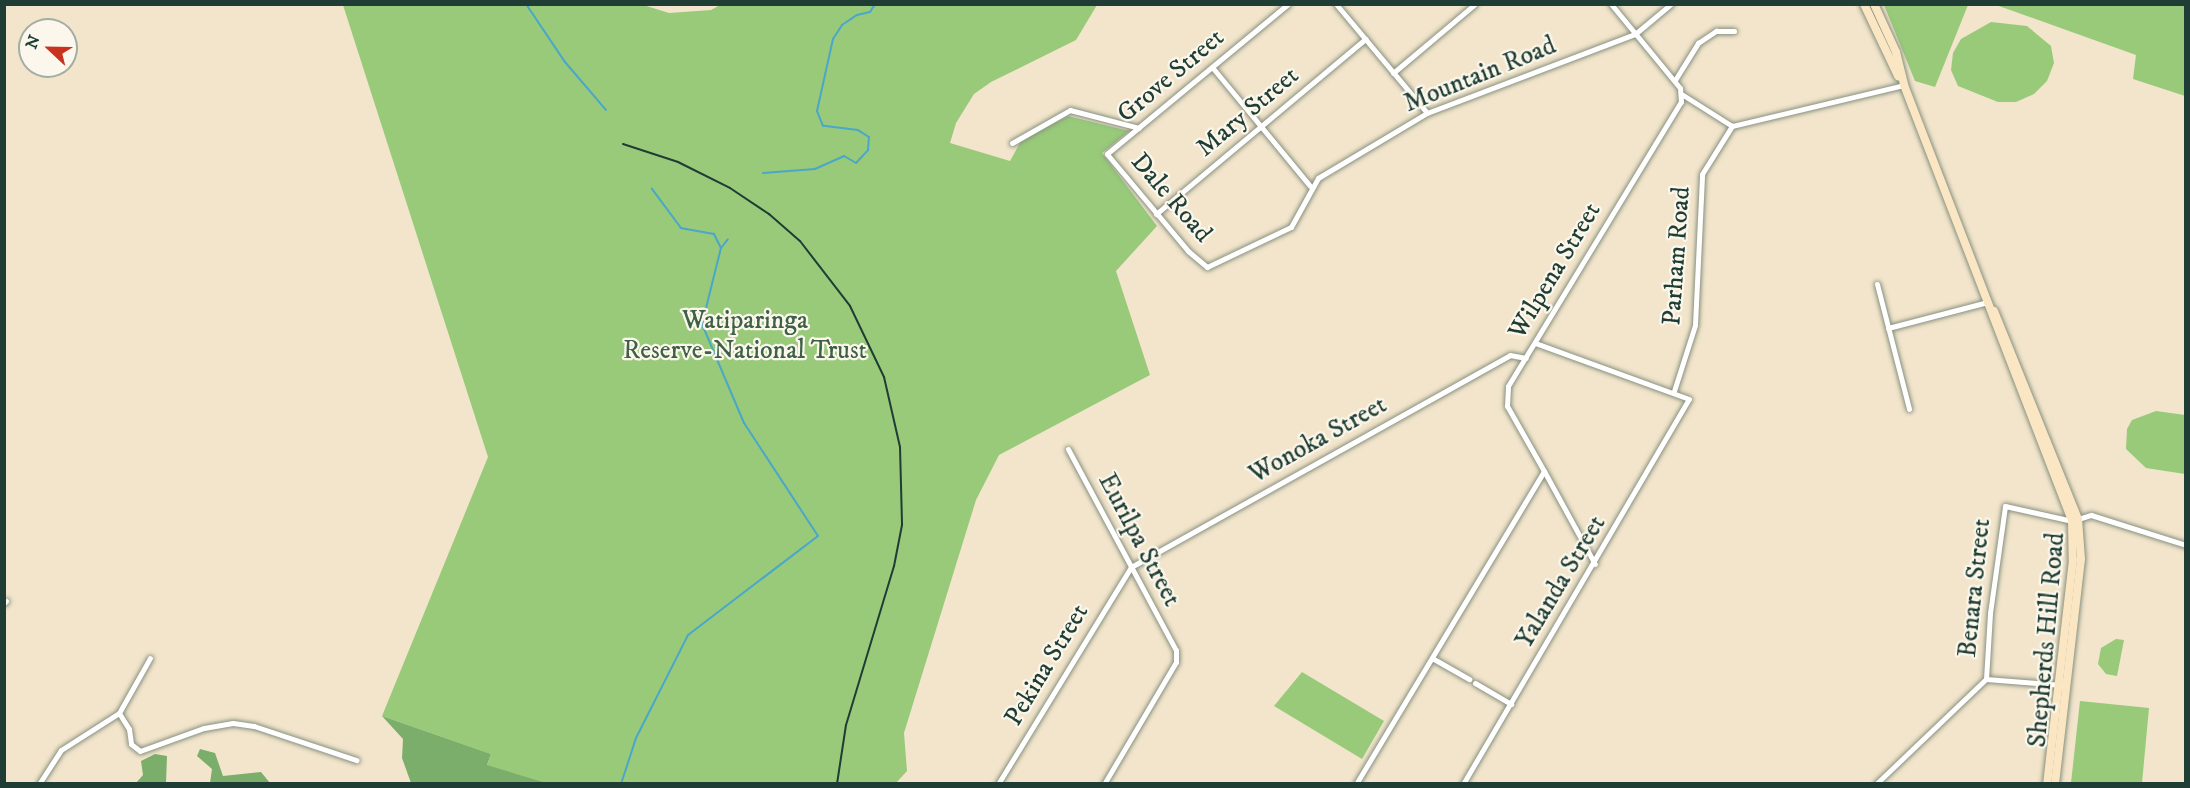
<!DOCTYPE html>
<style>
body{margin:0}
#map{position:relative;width:2190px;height:788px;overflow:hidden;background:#f2e5cb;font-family:"IM FELL DW Pica",serif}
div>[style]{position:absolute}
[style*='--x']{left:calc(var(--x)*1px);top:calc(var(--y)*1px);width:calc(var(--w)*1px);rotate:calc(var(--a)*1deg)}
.green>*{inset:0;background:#98ca7a}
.forest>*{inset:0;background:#7aae6a}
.stream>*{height:2px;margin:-1px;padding:0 1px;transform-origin:1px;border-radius:1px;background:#4aa7c9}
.roads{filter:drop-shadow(0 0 2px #889180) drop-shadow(0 0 2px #889180)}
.minor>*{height:5px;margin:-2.5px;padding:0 2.5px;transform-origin:2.5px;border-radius:2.5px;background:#fff}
.secondary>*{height:8px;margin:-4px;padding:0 4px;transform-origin:4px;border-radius:4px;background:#fbe6c4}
.rail>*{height:2px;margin:-1px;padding:0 1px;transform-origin:1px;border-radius:1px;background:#1f3d34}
span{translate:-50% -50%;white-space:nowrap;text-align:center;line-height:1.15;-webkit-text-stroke:4.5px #fbf7ec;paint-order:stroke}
.street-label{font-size:26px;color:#1f3d34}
.park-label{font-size:26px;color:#3d6046}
.frame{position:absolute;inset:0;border:6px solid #1f3d34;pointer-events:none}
.north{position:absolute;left:18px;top:18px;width:60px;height:60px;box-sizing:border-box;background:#fbf7ec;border:2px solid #a3ada2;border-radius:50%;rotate:292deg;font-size:16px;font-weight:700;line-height:24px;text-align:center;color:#1f3d34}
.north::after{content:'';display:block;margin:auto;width:21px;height:27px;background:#c8321e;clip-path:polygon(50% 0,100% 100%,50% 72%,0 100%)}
</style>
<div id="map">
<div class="green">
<div style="clip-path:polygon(640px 4px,669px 13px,711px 10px,722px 4px,1097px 5px,1076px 40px,991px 82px,974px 94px,956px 123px,950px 143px,1010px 161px,1021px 141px,1068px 116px,1129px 131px,1102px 153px,1157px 226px,1116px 271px,1150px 375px,999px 455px,976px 500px,904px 733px,907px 771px,896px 783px,481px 783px,491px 754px,382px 716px,488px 457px,343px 5px)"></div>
<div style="clip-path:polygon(1884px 5px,1968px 5px,1935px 87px,1915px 81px)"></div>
<div style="clip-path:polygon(1996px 5px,2185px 5px,2185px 96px,2133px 79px,2136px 55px)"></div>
<div style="clip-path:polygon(1991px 22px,2027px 26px,2051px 46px,2054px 63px,2047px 81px,2034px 94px,2016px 102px,1998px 102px,1958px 86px,1951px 70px,1953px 53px,1961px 39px)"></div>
<div style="clip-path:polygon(2156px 411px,2185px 415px,2185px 474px,2146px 468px,2126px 449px,2127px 429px,2132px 420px)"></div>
<div style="clip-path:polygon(2116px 639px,2124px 640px,2117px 676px,2106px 674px,2098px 664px,2101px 648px)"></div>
<div style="clip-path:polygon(1302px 672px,1384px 721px,1362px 759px,1274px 706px)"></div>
<div style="clip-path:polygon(2080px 701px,2149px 708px,2142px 783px,2071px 783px)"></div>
</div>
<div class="forest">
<div style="clip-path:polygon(382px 716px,491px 754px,487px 765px,546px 783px,411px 783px,402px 758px,403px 739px)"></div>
<div style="clip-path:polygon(200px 749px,215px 753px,223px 776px,261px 772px,270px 783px,210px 783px,212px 769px,197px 756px)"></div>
<div style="clip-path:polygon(155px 754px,167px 756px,166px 783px,136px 783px,143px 775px,141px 761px)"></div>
</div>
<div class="stream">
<div style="--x:526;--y:4;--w:70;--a:56.1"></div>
<div style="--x:565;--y:62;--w:63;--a:49.5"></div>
<div style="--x:763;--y:173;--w:52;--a:-4.4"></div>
<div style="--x:815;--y:169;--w:32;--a:-24"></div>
<div style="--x:844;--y:156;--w:14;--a:30"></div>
<div style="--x:856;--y:163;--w:18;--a:-47"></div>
<div style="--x:868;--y:150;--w:13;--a:-86"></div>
<div style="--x:869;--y:137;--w:13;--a:-148"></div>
<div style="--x:858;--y:130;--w:35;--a:-173"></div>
<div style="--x:823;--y:126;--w:16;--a:-112"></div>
<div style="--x:817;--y:111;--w:74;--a:-77.5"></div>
<div style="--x:833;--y:39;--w:17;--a:-57"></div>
<div style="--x:842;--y:25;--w:18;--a:-34"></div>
<div style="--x:857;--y:15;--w:13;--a:-13"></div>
<div style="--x:870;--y:12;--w:9;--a:-58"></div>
<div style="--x:721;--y:248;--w:11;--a:-52"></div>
<div style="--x:621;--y:784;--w:48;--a:-71.9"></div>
<div style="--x:636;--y:738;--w:115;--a:-63.2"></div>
<div style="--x:688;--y:635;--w:163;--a:-37.3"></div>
<div style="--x:818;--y:536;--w:135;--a:-123.2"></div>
<div style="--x:744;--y:423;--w:108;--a:-113"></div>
<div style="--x:702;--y:324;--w:78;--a:-76"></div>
<div style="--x:721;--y:248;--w:16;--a:-117"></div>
<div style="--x:714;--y:234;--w:34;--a:-170"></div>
<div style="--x:681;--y:228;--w:49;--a:-126.6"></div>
</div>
<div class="roads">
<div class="minor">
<div style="--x:1288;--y:4;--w:235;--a:140.4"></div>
<div style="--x:1107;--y:154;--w:126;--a:50.1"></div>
<div style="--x:1188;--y:251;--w:25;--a:40"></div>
<div style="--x:1207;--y:267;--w:93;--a:-25.5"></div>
<div style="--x:1291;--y:227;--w:56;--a:-61.1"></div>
<div style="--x:1318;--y:178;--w:127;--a:-30.8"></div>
<div style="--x:1427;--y:113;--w:222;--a:-20.8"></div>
<div style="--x:1635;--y:34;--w:47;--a:-39.8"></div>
<div style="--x:1336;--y:4;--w:142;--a:50.1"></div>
<div style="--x:1212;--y:67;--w:154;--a:50.5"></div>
<div style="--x:1393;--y:73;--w:107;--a:-40.1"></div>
<div style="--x:1675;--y:80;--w:44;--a:-58.1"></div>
<div style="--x:1698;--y:43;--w:22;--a:-34"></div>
<div style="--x:1716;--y:31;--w:18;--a:0"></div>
<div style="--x:1683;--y:95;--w:58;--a:32.3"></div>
<div style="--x:1012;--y:143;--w:67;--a:-29.6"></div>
<div style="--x:1070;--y:110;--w:71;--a:14.6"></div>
<div style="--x:1156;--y:214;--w:273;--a:-39.9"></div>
<div style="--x:1877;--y:284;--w:129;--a:75.6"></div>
<div style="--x:1888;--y:328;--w:103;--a:-14.6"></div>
<div style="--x:1674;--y:391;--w:69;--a:-72.3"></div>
<div style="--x:1695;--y:325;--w:151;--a:-87.3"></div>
<div style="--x:1702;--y:174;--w:57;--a:-58"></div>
<div style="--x:1732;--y:126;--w:177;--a:-13.4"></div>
<div style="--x:1068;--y:449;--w:228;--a:61.8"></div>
<div style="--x:1176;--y:650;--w:12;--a:90"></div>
<div style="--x:1176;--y:662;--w:142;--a:120.5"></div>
<div style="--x:1544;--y:471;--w:106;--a:61.3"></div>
<div style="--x:4;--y:603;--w:3;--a:-45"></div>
<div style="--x:1432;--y:658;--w:43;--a:29.6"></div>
<div style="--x:1986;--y:679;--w:66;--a:-86.5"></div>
<div style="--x:1990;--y:613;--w:108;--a:-82"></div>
<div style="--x:2005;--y:506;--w:69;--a:12.6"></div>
<div style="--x:2072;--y:521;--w:20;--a:-18"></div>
<div style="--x:2091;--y:515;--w:100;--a:17.5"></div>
<div style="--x:1986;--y:679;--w:76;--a:4.5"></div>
<div style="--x:1475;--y:683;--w:42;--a:30.3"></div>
<div style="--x:119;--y:713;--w:19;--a:58"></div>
<div style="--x:129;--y:729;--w:15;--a:82"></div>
<div style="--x:131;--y:744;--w:11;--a:38"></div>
<div style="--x:140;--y:751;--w:68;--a:-19.8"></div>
<div style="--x:204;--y:728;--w:29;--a:-10"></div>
<div style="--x:233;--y:723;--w:21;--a:8"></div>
<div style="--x:254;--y:726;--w:108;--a:18.4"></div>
<div style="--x:39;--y:784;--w:40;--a:-57.1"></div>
<div style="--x:61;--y:750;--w:69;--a:-32.5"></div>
<div style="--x:119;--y:713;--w:63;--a:-60.6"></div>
<div style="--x:998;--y:784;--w:255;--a:-58.5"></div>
<div style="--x:1131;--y:567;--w:434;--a:-29.2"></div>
<div style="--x:1510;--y:355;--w:16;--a:11"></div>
<div style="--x:1356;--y:784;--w:365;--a:-59"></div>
<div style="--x:1544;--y:471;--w:75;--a:-119.6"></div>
<div style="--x:1507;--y:406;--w:20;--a:-87"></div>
<div style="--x:1508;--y:386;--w:333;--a:-58.7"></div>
<div style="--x:1681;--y:102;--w:14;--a:-94"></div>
<div style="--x:1680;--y:88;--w:109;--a:-129.4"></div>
<div style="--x:1463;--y:784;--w:446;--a:-59.6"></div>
<div style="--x:1689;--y:399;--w:164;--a:-160"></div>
<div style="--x:1876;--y:784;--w:152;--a:-43.7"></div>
</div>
<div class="secondary">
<div style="--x:1864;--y:4;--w:80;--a:64.7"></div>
<div style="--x:1874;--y:4;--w:53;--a:65.4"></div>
<div style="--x:1896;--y:52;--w:34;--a:76"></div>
<div style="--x:1904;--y:85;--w:467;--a:68.9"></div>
<div style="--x:2072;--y:521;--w:39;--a:89"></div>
<div style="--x:2073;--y:560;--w:226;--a:96.6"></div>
<div style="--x:1994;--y:311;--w:224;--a:68"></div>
<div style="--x:2078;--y:519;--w:40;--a:85.7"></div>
<div style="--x:2081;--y:559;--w:226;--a:96.6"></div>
</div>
</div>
<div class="rail">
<div style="--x:623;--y:144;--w:58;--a:18.1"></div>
<div style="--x:678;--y:162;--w:58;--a:26.6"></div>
<div style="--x:730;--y:188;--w:47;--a:33.7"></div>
<div style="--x:769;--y:214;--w:41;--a:41.1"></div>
<div style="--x:800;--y:241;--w:82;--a:52.4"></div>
<div style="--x:850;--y:306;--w:79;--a:64.4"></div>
<div style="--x:884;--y:377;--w:72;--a:77.1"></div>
<div style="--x:900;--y:447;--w:78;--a:88.5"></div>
<div style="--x:902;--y:525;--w:42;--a:101"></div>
<div style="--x:894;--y:566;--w:166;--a:106.8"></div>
<div style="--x:846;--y:725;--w:60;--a:98.7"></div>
</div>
<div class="street-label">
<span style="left:1480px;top:75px;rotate:-22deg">Mountain Road</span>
<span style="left:1171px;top:76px;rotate:-40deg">Grove Street</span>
<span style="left:1248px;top:112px;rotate:-40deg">Mary Street</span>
<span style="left:1171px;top:198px;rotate:49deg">Dale Road</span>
<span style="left:1677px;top:256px;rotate:-86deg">Parham Road</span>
<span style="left:1555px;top:271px;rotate:-59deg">Wilpena Street</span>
<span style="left:1318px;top:440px;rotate:-29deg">Wonoka Street</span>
<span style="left:1139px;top:540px;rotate:62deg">Eurilpa Street</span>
<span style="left:1561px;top:582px;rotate:-59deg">Yalanda Street</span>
<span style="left:1975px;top:588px;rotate:-84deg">Benara Street</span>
<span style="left:2047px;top:640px;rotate:-85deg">Shepherds Hill Road</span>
<span style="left:1047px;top:665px;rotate:-59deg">Pekina Street</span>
</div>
<div class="park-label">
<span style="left:745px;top:336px">Watiparinga<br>Reserve-National Trust</span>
</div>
<div class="frame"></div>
<div class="north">N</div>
</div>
